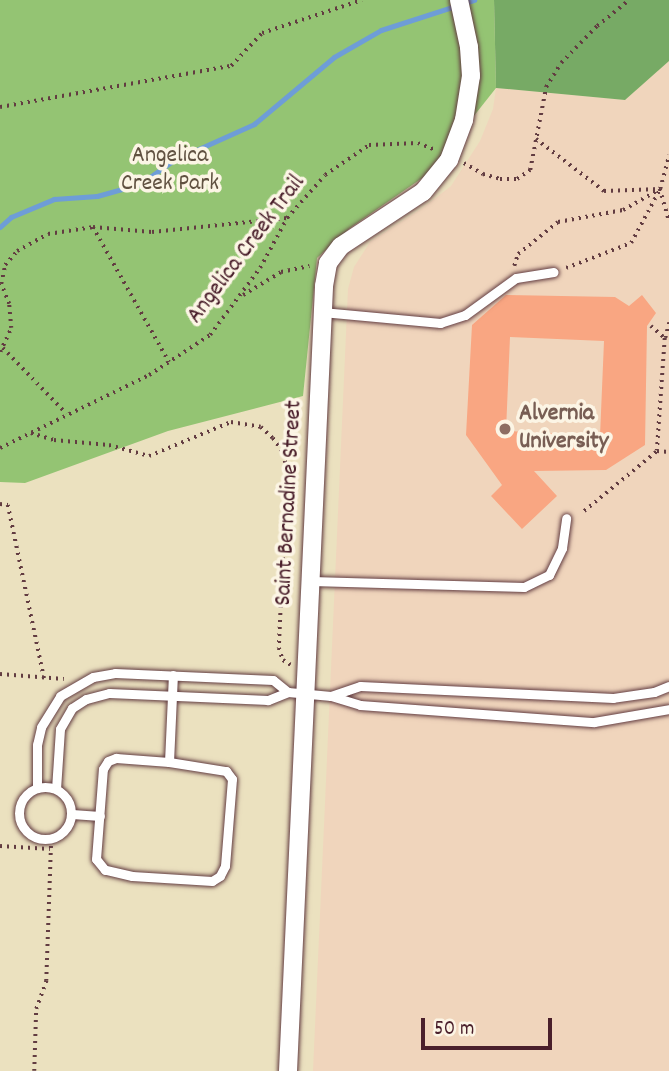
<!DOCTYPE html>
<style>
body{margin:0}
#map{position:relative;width:669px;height:1071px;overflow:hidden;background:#ebe1bf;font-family:Dekko,sans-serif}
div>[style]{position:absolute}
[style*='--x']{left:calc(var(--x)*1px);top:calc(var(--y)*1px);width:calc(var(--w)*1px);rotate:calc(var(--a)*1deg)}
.built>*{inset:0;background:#f0d5bc}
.green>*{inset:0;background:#94c473}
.forest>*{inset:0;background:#77aa65}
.stream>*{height:5px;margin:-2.5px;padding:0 2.5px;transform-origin:2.5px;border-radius:2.5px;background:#6e9dd7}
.building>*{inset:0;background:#f9a682}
.path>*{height:3.5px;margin-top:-1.75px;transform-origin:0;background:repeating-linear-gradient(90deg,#623c41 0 2px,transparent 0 7px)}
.roads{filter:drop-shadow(0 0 2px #623c41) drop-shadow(0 0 2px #623c41)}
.service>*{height:9px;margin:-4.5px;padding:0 4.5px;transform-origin:4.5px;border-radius:4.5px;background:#fff}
.service>.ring{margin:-4.5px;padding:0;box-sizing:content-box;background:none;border:9px solid #fff;border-radius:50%}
.minor>*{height:18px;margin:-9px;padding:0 9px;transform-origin:9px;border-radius:9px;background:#fff}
.dots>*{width:19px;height:19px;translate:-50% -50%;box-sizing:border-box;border:4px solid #fcf5e5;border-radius:50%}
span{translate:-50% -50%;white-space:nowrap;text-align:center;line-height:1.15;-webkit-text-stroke:7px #fcf5e5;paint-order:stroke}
.park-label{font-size:24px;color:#605141}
.street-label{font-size:24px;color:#4a1f2b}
.education-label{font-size:24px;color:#785e54;font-weight:700}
.left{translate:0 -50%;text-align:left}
.scale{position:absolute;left:421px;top:1018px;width:131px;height:32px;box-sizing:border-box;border:4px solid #4a1f2b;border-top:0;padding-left:9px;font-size:21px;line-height:24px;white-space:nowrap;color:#4a1f2b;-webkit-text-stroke:5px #fcf5e5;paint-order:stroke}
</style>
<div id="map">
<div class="built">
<div style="clip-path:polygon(669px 61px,669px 1071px,313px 1071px,348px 289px,354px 267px,370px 242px,424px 207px,451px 186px,480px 141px,493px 109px,496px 88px,625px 100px)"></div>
</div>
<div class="green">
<div style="clip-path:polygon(0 0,494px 0,496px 88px,428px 174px,350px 228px,317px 258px,303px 396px,168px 431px,25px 483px,0 482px)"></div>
</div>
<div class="forest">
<div style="clip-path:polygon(494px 0,669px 0,669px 61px,625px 100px,496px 88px)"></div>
</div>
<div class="stream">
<div style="--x:0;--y:227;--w:15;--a:-42"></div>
<div style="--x:11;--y:217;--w:47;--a:-22.7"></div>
<div style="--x:54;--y:199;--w:43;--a:-4"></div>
<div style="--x:97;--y:196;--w:45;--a:-15.6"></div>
<div style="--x:140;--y:184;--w:42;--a:-35.2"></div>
<div style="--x:174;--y:160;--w:88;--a:-24.2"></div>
<div style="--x:254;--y:124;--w:104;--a:-39.9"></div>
<div style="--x:334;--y:57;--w:54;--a:-29.9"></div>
<div style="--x:381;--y:30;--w:98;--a:-17.9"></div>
</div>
<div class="building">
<div style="clip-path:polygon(evenodd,506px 295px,615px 297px,629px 306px,642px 295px,656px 313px,647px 326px,645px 445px,606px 470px,534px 471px,557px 496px,522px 529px,491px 496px,502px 485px,466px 435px,472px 325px,506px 295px,510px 337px,604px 341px,600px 436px,506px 431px,510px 337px)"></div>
</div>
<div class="path">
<div style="--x:0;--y:107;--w:235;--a:-10.1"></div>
<div style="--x:231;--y:66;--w:45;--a:-46.8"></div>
<div style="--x:262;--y:33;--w:105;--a:-18.3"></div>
<div style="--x:536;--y:139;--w:86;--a:37.4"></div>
<div style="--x:604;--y:191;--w:56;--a:-2"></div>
<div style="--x:660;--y:189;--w:35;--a:-75"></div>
<div style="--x:464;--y:163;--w:22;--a:30"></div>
<div style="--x:483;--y:174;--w:18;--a:16"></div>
<div style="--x:500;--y:179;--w:17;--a:0"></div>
<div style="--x:517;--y:179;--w:16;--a:-35"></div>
<div style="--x:530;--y:170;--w:85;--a:-79.1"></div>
<div style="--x:546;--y:87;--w:28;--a:-58"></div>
<div style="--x:561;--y:63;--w:52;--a:-45.8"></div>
<div style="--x:597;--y:26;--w:41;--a:-39.1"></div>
<div style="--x:660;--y:189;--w:32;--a:74"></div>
<div style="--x:93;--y:227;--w:155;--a:60.6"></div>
<div style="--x:514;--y:266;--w:13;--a:-72"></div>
<div style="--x:518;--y:254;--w:51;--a:-38.7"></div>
<div style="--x:558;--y:222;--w:66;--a:-10.5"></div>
<div style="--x:623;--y:210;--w:43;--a:-29.6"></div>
<div style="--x:566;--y:268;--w:70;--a:-21"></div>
<div style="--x:631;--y:243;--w:59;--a:-61.7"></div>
<div style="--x:243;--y:295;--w:44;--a:-31.2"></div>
<div style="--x:281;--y:272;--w:29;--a:-12"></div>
<div style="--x:651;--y:326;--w:18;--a:41"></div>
<div style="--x:665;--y:338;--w:113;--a:94"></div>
<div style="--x:665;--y:338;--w:16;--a:-75"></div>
<div style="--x:3;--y:348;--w:91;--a:45.9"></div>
<div style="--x:0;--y:352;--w:26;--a:-65"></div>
<div style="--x:11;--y:328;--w:24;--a:-95"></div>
<div style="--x:9;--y:304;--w:22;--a:-112"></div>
<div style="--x:1;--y:284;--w:19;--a:-78"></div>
<div style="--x:5;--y:265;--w:18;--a:-49"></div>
<div style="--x:17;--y:251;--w:35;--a:-29"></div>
<div style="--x:48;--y:234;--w:46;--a:-8.8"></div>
<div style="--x:93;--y:227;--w:59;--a:4.8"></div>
<div style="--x:152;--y:232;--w:136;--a:-5.9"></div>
<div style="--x:31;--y:433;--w:24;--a:17"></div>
<div style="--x:54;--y:440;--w:55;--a:5.2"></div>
<div style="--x:109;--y:445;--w:41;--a:15.4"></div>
<div style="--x:149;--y:456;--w:89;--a:-22.5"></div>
<div style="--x:231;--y:422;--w:30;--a:9"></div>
<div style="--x:261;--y:427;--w:16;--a:43"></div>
<div style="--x:273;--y:438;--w:19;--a:55"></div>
<div style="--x:284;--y:454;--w:19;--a:81"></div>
<div style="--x:287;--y:473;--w:175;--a:92.6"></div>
<div style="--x:279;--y:648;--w:13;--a:72"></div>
<div style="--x:283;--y:660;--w:9;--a:32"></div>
<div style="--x:0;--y:448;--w:166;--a:-26.1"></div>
<div style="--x:149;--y:375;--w:73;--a:-33.3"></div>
<div style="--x:210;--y:335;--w:84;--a:-53.3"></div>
<div style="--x:260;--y:268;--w:57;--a:-61.6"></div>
<div style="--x:287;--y:218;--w:57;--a:-48.5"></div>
<div style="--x:325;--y:175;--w:53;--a:-34.3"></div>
<div style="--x:369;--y:145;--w:49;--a:-2.3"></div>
<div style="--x:418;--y:143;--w:18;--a:22"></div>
<div style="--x:0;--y:504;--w:8;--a:7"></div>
<div style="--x:8;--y:505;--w:177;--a:78.2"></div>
<div style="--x:584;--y:511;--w:94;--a:-39.4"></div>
<div style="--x:657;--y:451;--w:12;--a:5"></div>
<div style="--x:0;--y:674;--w:64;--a:4.5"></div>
<div style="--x:0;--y:846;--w:50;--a:3.4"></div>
<div style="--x:34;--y:1071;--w:62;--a:-88.2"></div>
<div style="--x:36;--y:1009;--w:30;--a:-70"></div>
<div style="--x:46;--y:981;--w:142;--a:-88"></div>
</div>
<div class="roads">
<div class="service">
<div style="--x:322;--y:312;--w:119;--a:5.3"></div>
<div style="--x:440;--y:323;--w:26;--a:-18"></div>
<div style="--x:465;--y:315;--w:63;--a:-36"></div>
<div style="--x:516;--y:278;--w:38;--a:-9"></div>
<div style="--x:311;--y:581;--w:213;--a:1.6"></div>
<div style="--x:524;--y:587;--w:28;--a:-26"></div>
<div style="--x:549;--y:575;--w:30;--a:-64"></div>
<div style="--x:562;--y:548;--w:30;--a:-82"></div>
<div style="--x:669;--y:686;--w:16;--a:158"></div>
<div style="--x:654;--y:692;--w:41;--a:171.7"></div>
<div style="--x:613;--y:698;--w:253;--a:-177.3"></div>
<div style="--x:360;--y:686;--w:31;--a:161"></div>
<div style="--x:331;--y:696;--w:30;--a:17"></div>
<div style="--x:360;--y:705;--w:235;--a:4.2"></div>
<div style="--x:594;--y:722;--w:76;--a:-9.8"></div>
<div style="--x:288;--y:692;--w:43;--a:5.3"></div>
<div style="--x:169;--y:762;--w:58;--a:9"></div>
<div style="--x:226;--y:771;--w:10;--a:53"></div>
<div style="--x:232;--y:779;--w:87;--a:94.6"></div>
<div style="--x:225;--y:866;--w:11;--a:117"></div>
<div style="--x:220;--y:876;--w:9;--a:148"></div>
<div style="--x:212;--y:881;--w:80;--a:-176.4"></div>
<div style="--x:132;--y:876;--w:28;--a:-167"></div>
<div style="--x:105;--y:870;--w:14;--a:-129"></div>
<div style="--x:96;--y:859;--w:90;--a:-85.6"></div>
<div style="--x:103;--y:769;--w:9;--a:-58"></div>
<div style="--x:108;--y:761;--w:9;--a:-21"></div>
<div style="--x:116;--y:758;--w:53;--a:4.3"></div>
<div style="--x:169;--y:762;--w:87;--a:-87.4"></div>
<div class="ring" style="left:19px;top:787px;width:43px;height:43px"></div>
<div style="--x:37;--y:788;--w:43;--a:-90"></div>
<div style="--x:37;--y:745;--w:18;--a:-77"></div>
<div style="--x:41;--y:727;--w:36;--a:-58"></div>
<div style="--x:60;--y:696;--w:38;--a:-30"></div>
<div style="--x:93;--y:677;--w:22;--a:-10"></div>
<div style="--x:115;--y:673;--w:158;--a:2.5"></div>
<div style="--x:273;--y:680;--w:19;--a:39"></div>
<div style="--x:288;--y:692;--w:22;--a:158"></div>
<div style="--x:268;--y:700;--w:159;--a:-177.5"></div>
<div style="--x:109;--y:693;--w:24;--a:165"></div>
<div style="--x:86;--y:699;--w:17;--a:147"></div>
<div style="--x:72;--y:708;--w:24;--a:120"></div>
<div style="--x:60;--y:729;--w:60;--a:93.8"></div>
<div style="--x:72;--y:814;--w:28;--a:4"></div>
</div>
<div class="minor">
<div style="--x:288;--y:1071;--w:786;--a:-87.37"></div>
<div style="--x:324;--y:286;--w:23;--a:-80"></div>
<div style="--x:328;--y:263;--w:21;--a:-53"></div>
<div style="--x:341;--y:246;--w:98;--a:-33.4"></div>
<div style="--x:423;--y:192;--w:41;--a:-50.9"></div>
<div style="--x:449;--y:160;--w:43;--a:-69.4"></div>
<div style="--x:464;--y:120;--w:45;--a:-81"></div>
<div style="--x:471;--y:76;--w:29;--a:-94"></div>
<div style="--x:469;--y:47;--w:48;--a:-102"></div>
</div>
</div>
<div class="dots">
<div style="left:505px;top:429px;background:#8d6e63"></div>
</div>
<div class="park-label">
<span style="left:170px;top:171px">Angelica<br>Creek Park</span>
</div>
<div class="street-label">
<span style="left:247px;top:250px;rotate:-53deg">Angelica Creek Trail</span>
<span style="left:290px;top:503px;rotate:-87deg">Saint Bernadine Street</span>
</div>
<div class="education-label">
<span class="left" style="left:519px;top:429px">Alvernia<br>University</span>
</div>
<div class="scale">50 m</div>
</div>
